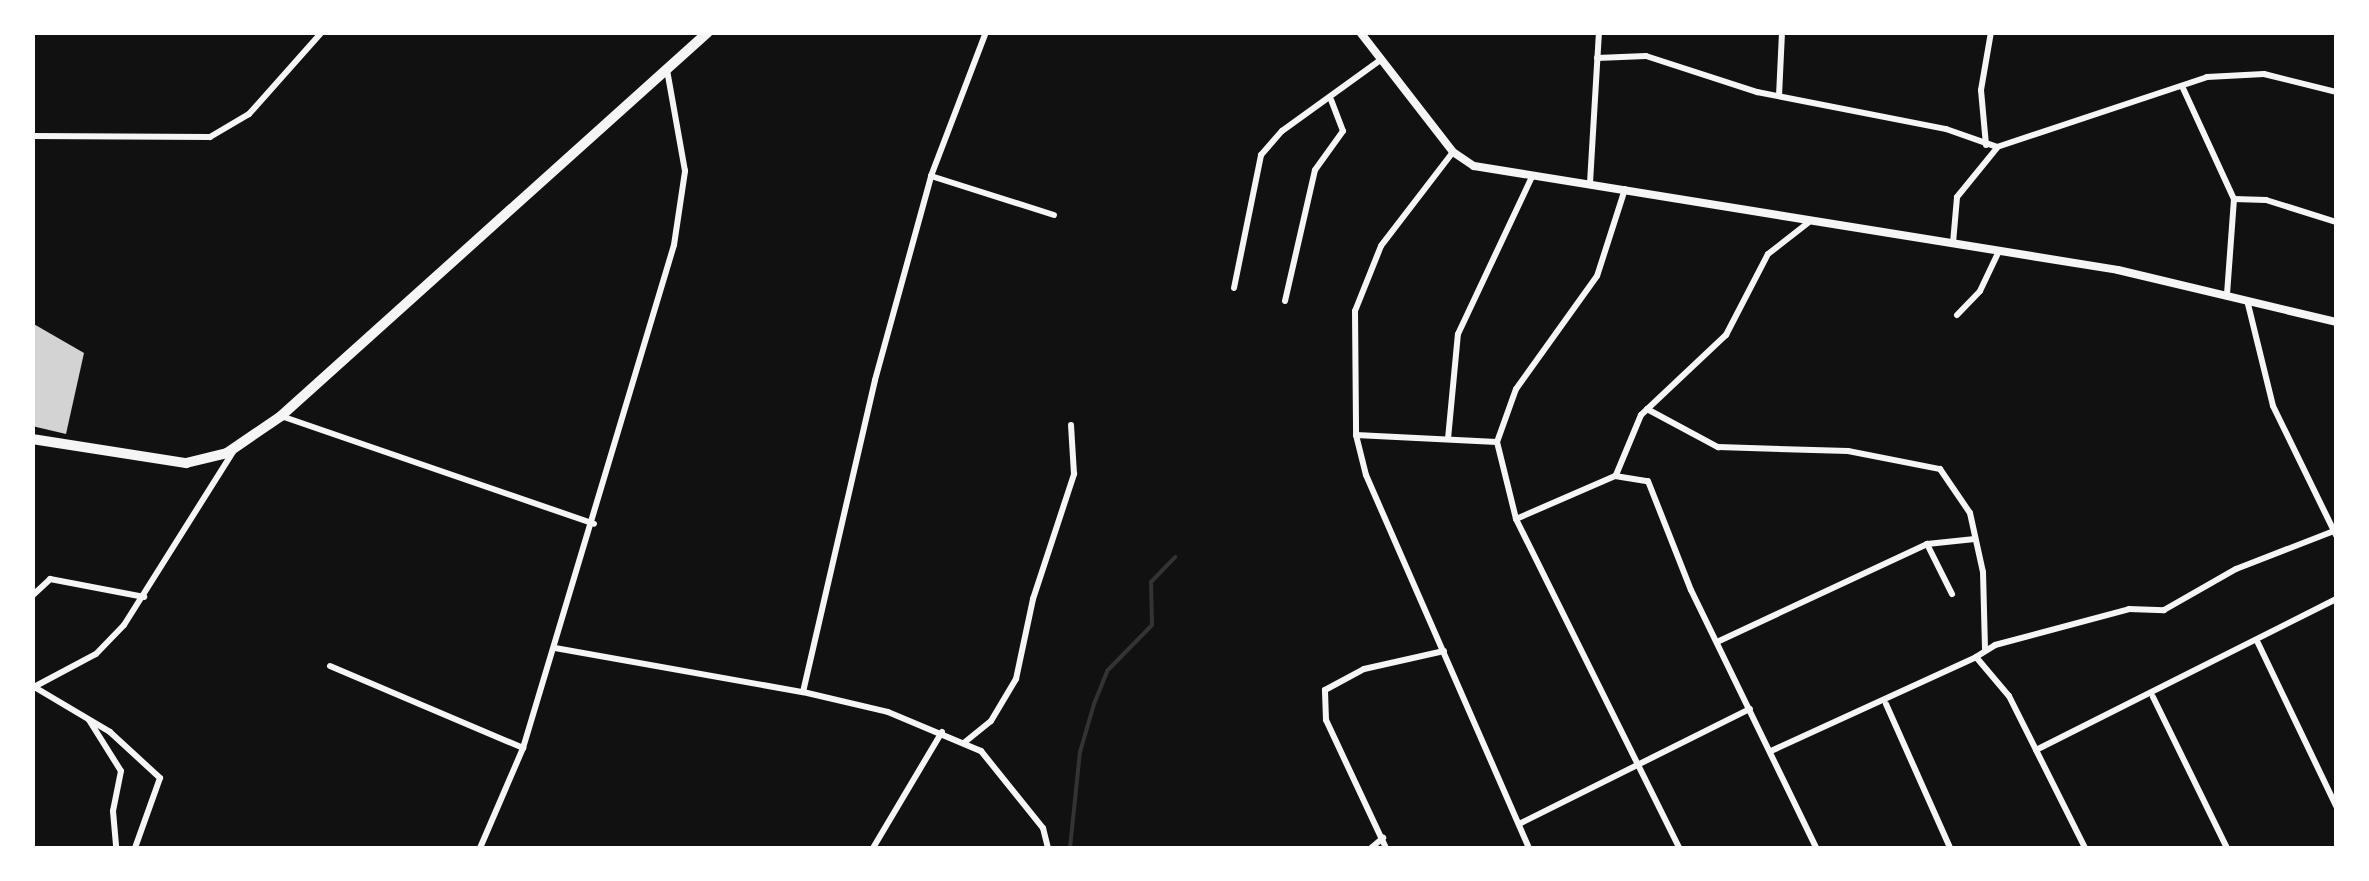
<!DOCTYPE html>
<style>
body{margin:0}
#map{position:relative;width:2369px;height:881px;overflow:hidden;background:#111;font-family:"Playfair Display",serif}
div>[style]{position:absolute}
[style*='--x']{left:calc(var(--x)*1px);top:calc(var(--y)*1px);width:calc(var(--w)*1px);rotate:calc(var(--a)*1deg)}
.stream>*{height:4px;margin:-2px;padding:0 2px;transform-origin:2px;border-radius:2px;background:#333}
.building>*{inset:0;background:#d3d3d3}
.minor>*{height:6px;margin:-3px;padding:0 3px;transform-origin:3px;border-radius:3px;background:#f5f5f5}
.tertiary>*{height:8px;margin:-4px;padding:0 4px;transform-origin:4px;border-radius:4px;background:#f5f5f5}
.trunk>*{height:10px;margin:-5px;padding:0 5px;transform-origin:5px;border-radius:5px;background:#f5f5f5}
span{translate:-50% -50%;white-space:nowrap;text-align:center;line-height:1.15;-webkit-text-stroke:10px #fff;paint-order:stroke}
.frame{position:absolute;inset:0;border:35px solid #fff;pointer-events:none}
</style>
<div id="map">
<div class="stream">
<div style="--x:1070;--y:848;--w:97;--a:-84.1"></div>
<div style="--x:1080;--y:752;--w:50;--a:-73.7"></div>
<div style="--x:1094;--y:704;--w:35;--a:-68"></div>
<div style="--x:1107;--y:671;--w:64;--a:-45.6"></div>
<div style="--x:1152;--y:625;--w:43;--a:-91.3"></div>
<div style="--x:1151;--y:582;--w:35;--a:-46"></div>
</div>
<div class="building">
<div style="clip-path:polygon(32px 323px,84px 353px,66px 434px,32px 426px)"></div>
</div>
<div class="minor">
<div style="--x:1597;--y:58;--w:49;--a:-2.3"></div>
<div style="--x:1646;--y:56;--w:117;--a:18"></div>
<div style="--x:1757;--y:92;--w:193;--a:11.1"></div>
<div style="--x:1946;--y:129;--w:54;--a:19.4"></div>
<div style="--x:1997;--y:147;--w:221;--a:-18.4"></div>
<div style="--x:2207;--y:77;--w:57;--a:-3"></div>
<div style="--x:2264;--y:74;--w:74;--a:14"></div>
<div style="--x:2182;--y:86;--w:124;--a:65.3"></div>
<div style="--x:2234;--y:199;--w:96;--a:94.2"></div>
<div style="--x:1779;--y:96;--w:64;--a:-87.3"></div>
<div style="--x:32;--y:136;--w:178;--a:0.3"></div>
<div style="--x:210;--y:137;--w:45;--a:-30.5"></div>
<div style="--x:249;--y:114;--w:110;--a:-48.3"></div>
<div style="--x:1986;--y:145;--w:55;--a:-95.2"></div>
<div style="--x:1981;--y:90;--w:59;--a:-80.2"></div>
<div style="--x:1453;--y:152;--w:118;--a:127.5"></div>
<div style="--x:1381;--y:246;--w:70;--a:111.8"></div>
<div style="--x:1355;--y:311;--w:124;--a:89.5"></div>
<div style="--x:1356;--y:435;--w:41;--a:76"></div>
<div style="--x:1366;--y:475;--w:407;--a:66.4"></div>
<div style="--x:931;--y:176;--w:129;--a:17.6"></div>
<div style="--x:1590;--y:183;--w:151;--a:-86.6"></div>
<div style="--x:1625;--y:189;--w:91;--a:107.8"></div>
<div style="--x:1597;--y:276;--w:139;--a:125.6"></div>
<div style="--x:1516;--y:389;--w:56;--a:109.7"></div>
<div style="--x:1497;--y:442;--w:79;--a:76.1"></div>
<div style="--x:1516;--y:519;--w:367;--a:63.6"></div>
<div style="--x:2234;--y:199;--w:32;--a:2"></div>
<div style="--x:2266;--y:200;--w:73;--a:17.4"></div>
<div style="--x:1953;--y:243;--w:46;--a:-85"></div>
<div style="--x:1957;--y:197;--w:63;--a:-50.8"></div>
<div style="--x:1234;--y:288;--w:136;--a:-78.5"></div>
<div style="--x:1261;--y:155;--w:32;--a:-49"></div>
<div style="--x:1282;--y:131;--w:123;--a:-35.8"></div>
<div style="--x:2247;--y:300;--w:109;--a:76.2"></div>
<div style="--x:2273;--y:406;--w:144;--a:64"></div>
<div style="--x:1285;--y:301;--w:134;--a:-77.1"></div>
<div style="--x:1315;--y:170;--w:48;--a:-54.3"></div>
<div style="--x:1343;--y:131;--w:33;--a:-111"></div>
<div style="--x:1957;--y:315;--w:33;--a:-46"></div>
<div style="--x:1980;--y:291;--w:44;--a:-64.6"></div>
<div style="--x:1647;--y:409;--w:81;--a:28.2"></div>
<div style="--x:1718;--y:447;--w:130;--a:1.8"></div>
<div style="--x:1848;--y:451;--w:94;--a:11.1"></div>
<div style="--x:1940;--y:469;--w:53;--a:55.7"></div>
<div style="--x:1970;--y:513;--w:60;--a:77.6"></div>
<div style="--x:1983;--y:572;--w:78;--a:88.5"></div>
<div style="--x:281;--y:416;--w:331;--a:19"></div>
<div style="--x:1356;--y:435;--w:141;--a:2.8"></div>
<div style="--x:1448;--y:439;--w:105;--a:-84.6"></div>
<div style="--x:1458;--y:334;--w:174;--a:-64.8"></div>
<div style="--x:1616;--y:475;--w:65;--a:-67.4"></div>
<div style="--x:1641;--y:415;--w:117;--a:-43.3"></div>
<div style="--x:1726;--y:335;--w:91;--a:-62.6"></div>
<div style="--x:1768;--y:254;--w:51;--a:-37.8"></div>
<div style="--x:1516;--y:519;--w:108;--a:-23.5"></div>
<div style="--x:1615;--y:476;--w:33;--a:9"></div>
<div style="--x:1648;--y:481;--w:117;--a:68.5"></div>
<div style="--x:1691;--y:590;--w:287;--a:64.1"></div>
<div style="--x:1927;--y:544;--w:56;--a:63.4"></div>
<div style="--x:32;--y:596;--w:25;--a:-43"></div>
<div style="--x:50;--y:579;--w:96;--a:10.8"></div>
<div style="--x:1717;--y:642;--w:232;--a:-25"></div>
<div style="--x:1927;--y:544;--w:48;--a:-5.9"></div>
<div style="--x:2258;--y:643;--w:181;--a:64.4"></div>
<div style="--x:555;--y:648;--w:252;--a:10.1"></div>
<div style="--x:803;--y:692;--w:320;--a:-77"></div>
<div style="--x:875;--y:380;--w:212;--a:-74.6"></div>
<div style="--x:931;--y:176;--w:154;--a:-69.1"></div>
<div style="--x:1976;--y:657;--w:22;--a:-32"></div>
<div style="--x:1995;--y:645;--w:139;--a:-15"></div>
<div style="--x:2129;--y:609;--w:35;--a:2"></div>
<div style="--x:2164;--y:610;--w:83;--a:-29.7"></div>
<div style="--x:2236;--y:569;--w:105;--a:-21.2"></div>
<div style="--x:330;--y:666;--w:210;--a:23"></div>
<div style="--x:32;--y:688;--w:72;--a:-28"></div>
<div style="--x:96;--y:654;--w:40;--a:-46"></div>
<div style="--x:124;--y:625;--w:204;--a:-57.8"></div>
<div style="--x:36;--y:688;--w:86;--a:30.7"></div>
<div style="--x:110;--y:732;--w:68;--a:42.6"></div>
<div style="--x:160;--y:778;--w:74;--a:109.7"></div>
<div style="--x:803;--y:692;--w:87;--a:13.2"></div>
<div style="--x:888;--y:712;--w:101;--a:22.8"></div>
<div style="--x:981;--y:751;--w:99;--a:51.2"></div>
<div style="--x:1043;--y:828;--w:21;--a:76"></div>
<div style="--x:2153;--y:697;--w:168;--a:63.9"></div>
<div style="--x:1886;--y:704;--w:158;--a:66"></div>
<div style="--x:89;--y:720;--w:60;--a:57.9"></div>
<div style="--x:121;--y:771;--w:41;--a:101.3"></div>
<div style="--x:113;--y:811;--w:37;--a:85"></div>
<div style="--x:965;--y:742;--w:33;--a:-39"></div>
<div style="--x:991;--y:721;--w:49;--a:-59.2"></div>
<div style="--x:1016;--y:679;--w:82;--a:-78"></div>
<div style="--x:1033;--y:599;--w:132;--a:-71.8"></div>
<div style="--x:1074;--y:474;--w:49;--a:-93.5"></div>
<div style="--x:2036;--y:750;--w:336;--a:-26.7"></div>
<div style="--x:1771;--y:751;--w:226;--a:-24.6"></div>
<div style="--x:1976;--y:657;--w:51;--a:49.8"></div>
<div style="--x:2009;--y:696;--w:170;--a:63.4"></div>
<div style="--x:1519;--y:824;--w:258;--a:-26.5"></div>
<div style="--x:480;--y:848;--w:109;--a:-66.7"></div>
<div style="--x:523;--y:748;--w:525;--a:-73.29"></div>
<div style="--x:674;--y:245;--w:75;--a:-81.5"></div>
<div style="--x:685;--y:171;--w:103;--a:-100.1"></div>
<div style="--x:873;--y:848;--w:135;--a:-59.3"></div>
<div style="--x:1371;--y:848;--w:16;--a:-40"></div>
<div style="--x:1386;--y:848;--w:141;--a:-115.1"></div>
<div style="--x:1326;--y:720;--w:30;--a:-92"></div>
<div style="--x:1325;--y:690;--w:44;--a:-28.3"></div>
<div style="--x:1364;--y:669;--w:82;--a:-12.7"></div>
</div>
<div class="tertiary">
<div style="--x:1360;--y:32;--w:152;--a:52.2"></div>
<div style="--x:1453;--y:152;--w:25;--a:34"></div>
<div style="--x:1474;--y:166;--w:652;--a:9.17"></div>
<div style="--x:2118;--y:270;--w:224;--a:13.4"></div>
</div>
<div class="trunk">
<div style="--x:32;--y:439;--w:156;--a:8.9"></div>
<div style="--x:186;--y:463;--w:42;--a:-13.7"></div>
<div style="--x:227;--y:453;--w:65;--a:-34.4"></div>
<div style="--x:281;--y:416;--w:574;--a:-41.96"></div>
</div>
<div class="frame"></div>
</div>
